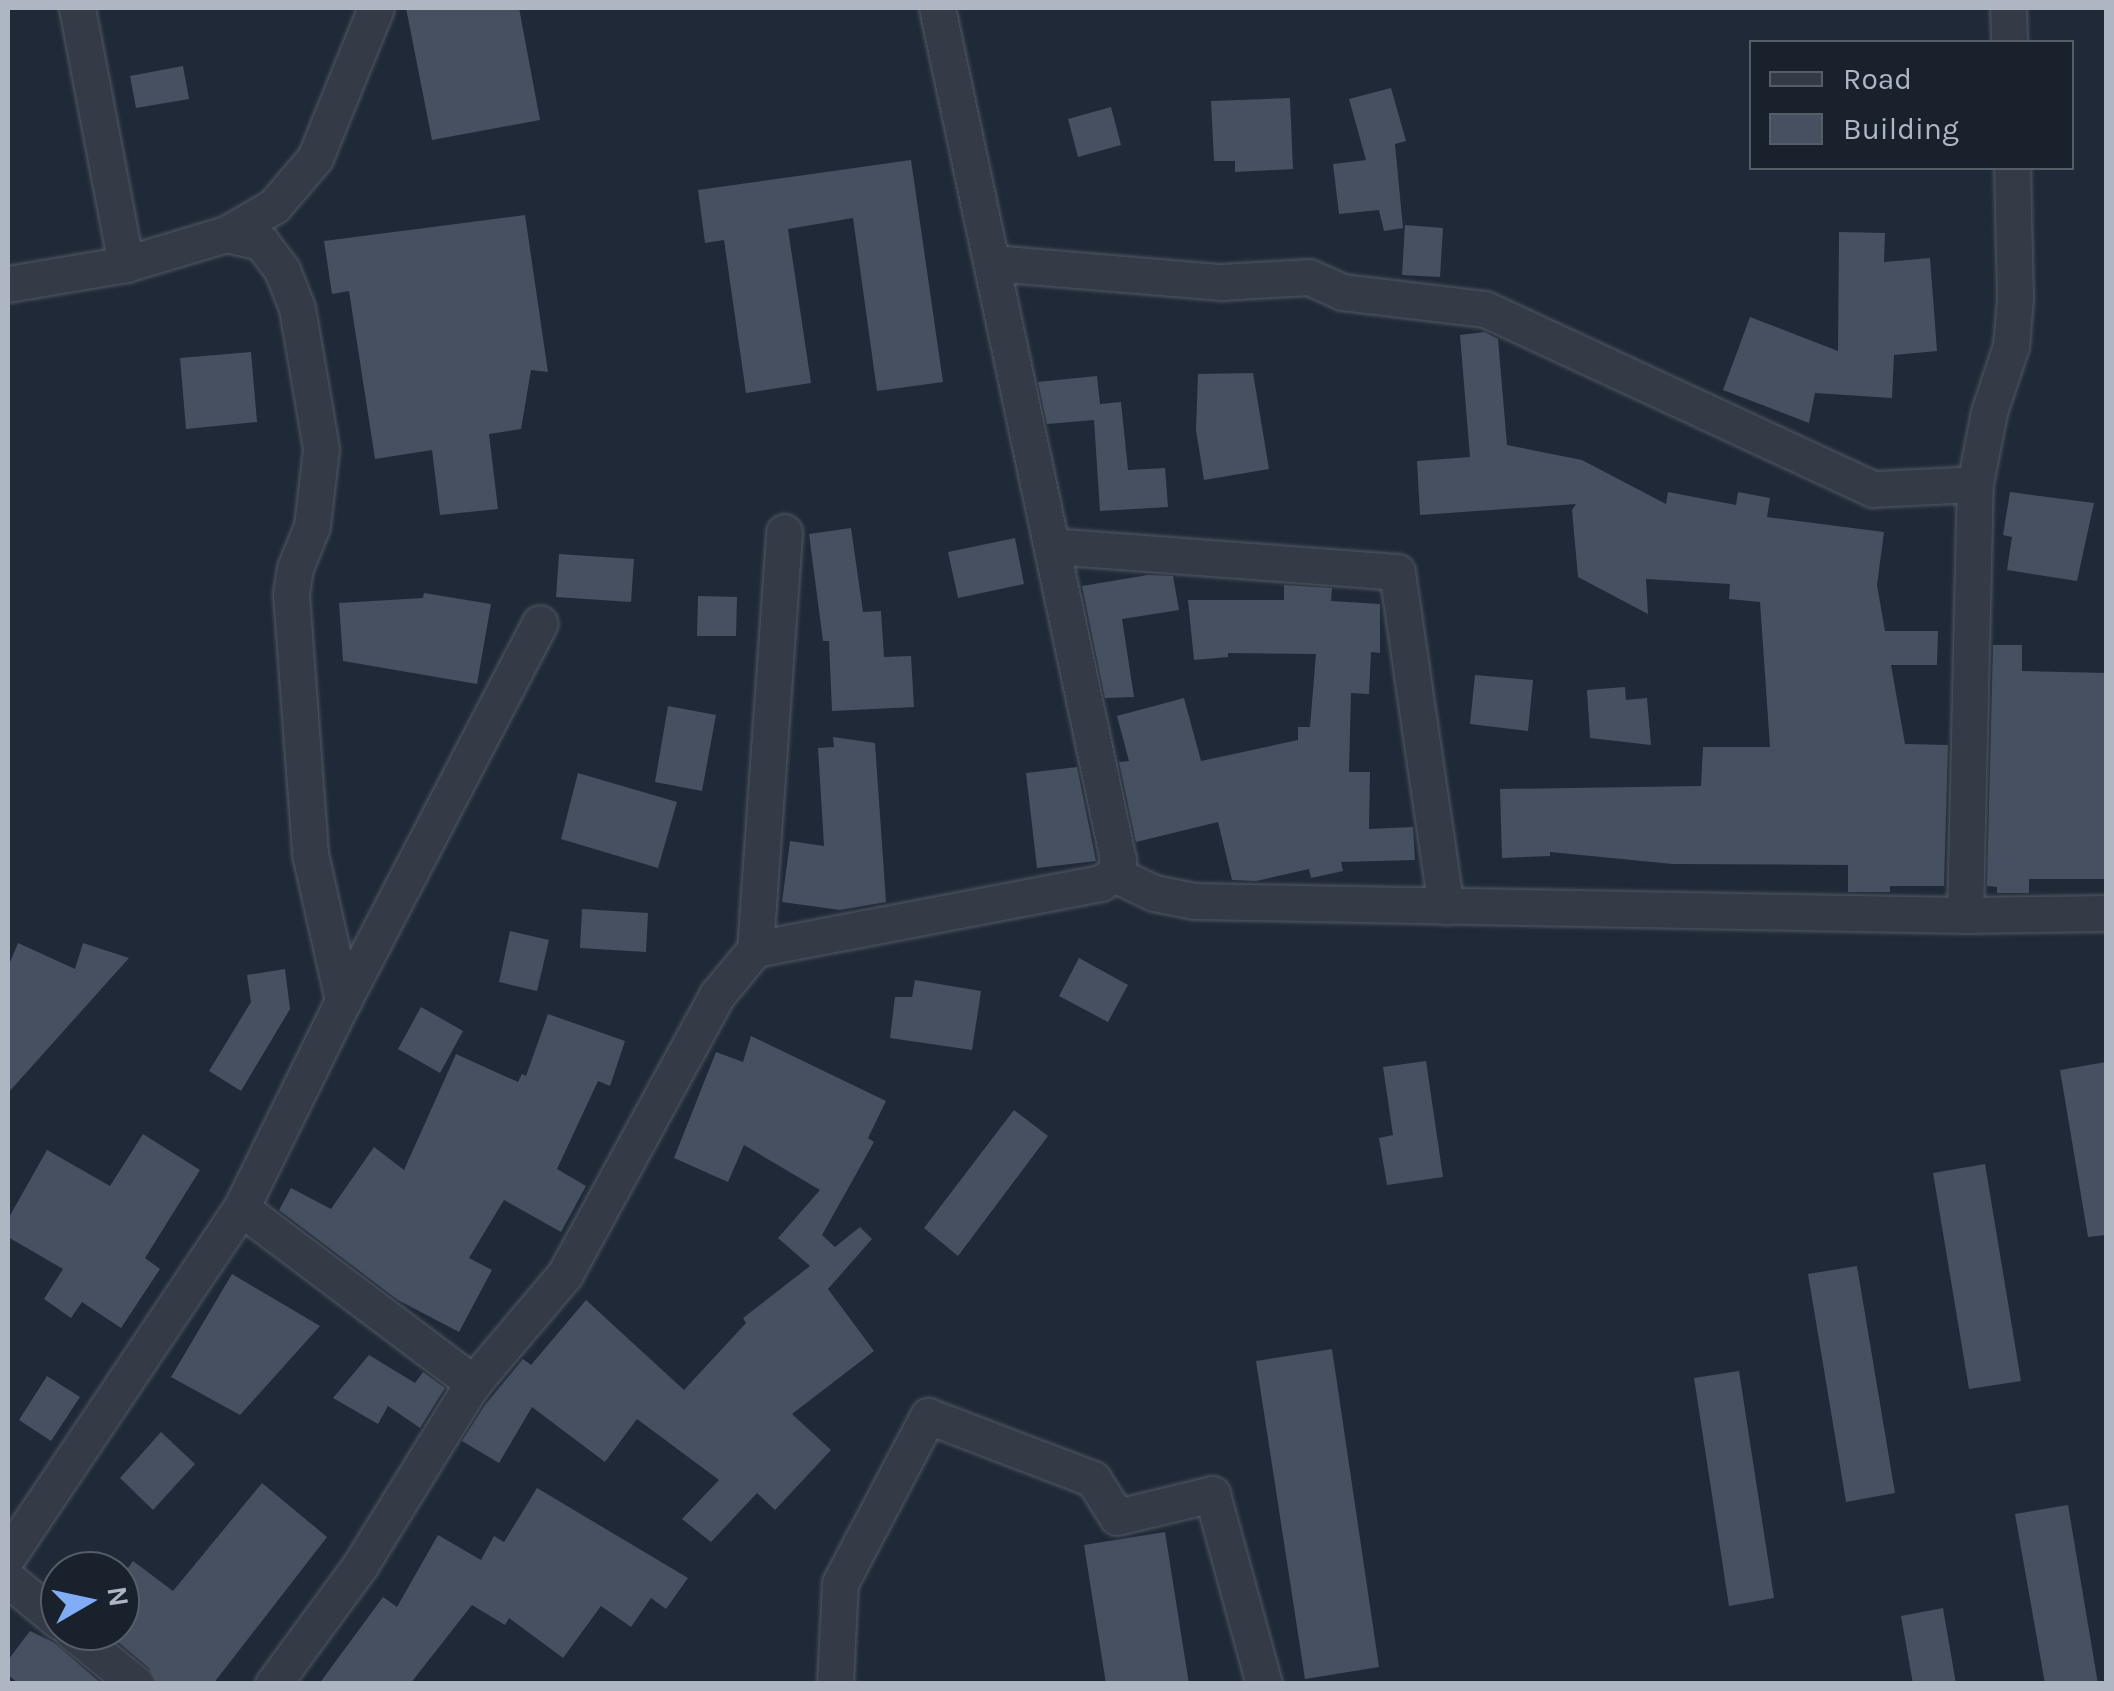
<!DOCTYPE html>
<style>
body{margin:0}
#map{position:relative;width:2114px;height:1691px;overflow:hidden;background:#202937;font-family:Karla,sans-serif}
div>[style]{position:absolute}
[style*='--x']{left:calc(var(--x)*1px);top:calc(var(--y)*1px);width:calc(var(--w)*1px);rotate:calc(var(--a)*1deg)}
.building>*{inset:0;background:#465061}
.roads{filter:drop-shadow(0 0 2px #515965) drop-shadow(0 0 2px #515965)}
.street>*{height:35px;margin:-17.5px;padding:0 17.5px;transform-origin:17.5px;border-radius:17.5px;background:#343b47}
span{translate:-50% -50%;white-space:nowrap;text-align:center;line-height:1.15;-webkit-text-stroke:8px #19212c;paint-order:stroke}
.frame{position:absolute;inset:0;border:10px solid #aeb6c4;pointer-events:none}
.legend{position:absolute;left:1749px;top:40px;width:325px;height:130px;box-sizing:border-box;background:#19212c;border:2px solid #555d69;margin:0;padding:12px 18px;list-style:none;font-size:30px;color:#aeb6c4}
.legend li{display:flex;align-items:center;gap:20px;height:50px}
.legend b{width:50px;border:2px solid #555d69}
.north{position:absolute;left:40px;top:1551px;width:100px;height:100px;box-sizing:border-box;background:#19212c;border:2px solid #555d69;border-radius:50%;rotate:81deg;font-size:28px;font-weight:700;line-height:40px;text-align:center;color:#aeb6c4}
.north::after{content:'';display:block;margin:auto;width:35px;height:45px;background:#81acf6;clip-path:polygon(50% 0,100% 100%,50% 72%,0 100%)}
</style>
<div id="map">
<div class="building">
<div style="clip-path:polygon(406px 8px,519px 8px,540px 120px,432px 140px)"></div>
<div style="clip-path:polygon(183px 66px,189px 99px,136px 108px,130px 76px)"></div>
<div style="clip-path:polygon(1391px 88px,1406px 141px,1395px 144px,1403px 228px,1384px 231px,1379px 210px,1339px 214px,1333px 164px,1366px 160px,1349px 99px)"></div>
<div style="clip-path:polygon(1290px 98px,1293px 169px,1235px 172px,1235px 161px,1214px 161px,1211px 101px)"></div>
<div style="clip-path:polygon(1111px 107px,1121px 145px,1078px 157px,1068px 119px)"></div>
<div style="clip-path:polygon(911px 160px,943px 382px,877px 391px,853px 218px,788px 229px,811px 383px,746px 393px,724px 240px,705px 243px,698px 190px)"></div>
<div style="clip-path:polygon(525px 215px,548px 372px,531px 370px,521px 429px,489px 434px,498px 509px,440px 515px,432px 450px,375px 459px,349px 291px,332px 294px,324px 241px)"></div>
<div style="clip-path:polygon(1405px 225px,1443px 228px,1440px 277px,1402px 275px)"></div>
<div style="clip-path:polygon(1839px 232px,1885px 233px,1884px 262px,1930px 258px,1937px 351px,1894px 355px,1892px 398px,1815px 393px,1809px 423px,1723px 390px,1750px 317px,1838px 351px)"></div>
<div style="clip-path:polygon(1485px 332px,1498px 339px,1507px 445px,1582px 460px,1666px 504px,1668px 492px,1736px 505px,1738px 492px,1770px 498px,1767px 517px,1884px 532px,1877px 585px,1885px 631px,1938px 631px,1937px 665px,1891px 665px,1905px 744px,1948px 745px,1944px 886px,1890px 886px,1890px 892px,1848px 892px,1848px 865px,1673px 864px,1550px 852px,1550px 856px,1502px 858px,1500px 789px,1701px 786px,1703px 747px,1770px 747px,1760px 602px,1729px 599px,1730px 584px,1646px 579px,1648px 614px,1578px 577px,1572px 510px,1576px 504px,1420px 515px,1417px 461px,1470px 457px,1460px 335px)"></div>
<div style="clip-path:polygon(251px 352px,257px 422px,186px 429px,180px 358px)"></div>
<div style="clip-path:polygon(1253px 373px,1269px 469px,1204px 480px,1196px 430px,1198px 374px)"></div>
<div style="clip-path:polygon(1097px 376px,1100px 404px,1121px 402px,1128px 470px,1165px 468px,1168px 507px,1100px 511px,1094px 420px,1047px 424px,1038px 382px)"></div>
<div style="clip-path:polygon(2010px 492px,2094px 503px,2077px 581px,2007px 570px,2012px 537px,2003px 535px)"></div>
<div style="clip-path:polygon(851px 528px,863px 612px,881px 611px,884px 657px,911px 656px,914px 707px,832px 711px,829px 641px,823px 641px,809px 534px)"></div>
<div style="clip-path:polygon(1015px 538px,1024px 584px,958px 598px,948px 552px)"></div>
<div style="clip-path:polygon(559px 554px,634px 559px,631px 602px,556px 597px)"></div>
<div style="clip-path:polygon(1148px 575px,1173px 576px,1179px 610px,1122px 619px,1134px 697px,1105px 698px,1082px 586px)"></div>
<div style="clip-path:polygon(1284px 585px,1332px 588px,1331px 601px,1380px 604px,1380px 653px,1371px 652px,1369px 694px,1351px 693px,1349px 772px,1370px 772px,1369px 829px,1413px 827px,1415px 860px,1341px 862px,1343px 871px,1311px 878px,1309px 869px,1256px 881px,1232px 880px,1218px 822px,1136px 842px,1119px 762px,1129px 761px,1117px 716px,1184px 698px,1201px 761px,1298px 740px,1298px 727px,1310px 727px,1316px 654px,1228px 653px,1228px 657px,1194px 660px,1188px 600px,1284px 600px)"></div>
<div style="clip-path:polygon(424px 593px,491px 604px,477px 684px,343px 661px,339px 603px,423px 598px)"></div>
<div style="clip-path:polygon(698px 596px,737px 597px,736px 636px,697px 636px)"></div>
<div style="clip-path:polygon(1993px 645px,2022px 645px,2022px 671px,2106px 673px,2106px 879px,2029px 879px,2029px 893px,1997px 893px,1997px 887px,1987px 886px)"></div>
<div style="clip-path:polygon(1475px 675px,1533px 680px,1528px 731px,1470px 724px)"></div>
<div style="clip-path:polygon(1625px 687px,1626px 700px,1647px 698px,1651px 745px,1590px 738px,1587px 690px)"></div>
<div style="clip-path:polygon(668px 706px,716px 715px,702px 791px,655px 782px)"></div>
<div style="clip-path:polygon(833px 737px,875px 743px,886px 902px,840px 910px,782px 902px,790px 841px,824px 846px,818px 748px,834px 747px)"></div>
<div style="clip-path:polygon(1077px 767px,1096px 861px,1037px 868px,1026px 773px)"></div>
<div style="clip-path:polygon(578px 773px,677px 802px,658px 868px,561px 839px)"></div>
<div style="clip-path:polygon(582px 909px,648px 913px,646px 952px,580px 948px)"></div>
<div style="clip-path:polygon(510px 931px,549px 940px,537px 991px,499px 982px)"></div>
<div style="clip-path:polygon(18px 943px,75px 969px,83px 943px,129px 958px,8px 1093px,8px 967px)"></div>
<div style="clip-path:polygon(1079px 958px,1128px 985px,1108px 1022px,1059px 996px)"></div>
<div style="clip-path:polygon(285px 969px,290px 1009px,241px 1091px,209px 1071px,251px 1002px,247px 975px)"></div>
<div style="clip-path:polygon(915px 980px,981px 991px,972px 1050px,890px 1038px,895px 997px,912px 997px)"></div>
<div style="clip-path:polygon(421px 1007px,463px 1031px,440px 1073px,398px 1049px)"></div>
<div style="clip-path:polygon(548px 1014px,625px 1041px,610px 1086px,598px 1081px,557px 1169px,586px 1186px,561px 1232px,504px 1200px,469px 1258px,492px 1270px,459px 1332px,398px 1300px,279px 1210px,291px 1188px,331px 1209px,374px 1147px,404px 1170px,456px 1054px,518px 1082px,522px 1074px,526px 1076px)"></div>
<div style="clip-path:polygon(751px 1036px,886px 1101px,868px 1138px,874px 1142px,822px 1235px,835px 1247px,860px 1227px,872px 1239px,828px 1289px,874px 1351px,792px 1414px,831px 1450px,775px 1510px,757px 1493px,711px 1542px,682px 1519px,719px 1480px,637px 1419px,605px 1462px,532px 1407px,499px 1463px,462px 1441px,485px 1405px,523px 1359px,531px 1365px,586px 1300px,684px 1390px,746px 1323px,743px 1318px,810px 1266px,778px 1238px,820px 1190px,744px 1145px,728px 1182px,674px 1158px,716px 1052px,743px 1062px)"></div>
<div style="clip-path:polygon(1426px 1061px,1443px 1177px,1387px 1185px,1379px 1138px,1393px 1135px,1383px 1067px)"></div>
<div style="clip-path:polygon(2106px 1062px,2106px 1235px,2088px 1237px,2060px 1070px)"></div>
<div style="clip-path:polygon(1014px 1110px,1048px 1136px,958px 1256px,924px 1228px)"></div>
<div style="clip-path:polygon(143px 1134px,200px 1170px,145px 1258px,160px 1269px,121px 1328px,82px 1302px,71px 1318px,44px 1299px,63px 1269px,8px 1237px,8px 1219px,47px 1150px,110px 1186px)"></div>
<div style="clip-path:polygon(1985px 1164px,2021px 1381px,1969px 1389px,1933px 1173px)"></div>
<div style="clip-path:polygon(1857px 1266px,1895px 1493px,1846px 1502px,1808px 1274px)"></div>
<div style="clip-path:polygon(232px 1274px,320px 1326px,240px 1415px,171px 1377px)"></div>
<div style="clip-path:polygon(1332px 1349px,1379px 1667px,1305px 1679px,1256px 1361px)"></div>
<div style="clip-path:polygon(369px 1355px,415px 1383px,423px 1372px,445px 1388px,420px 1428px,388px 1406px,378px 1424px,333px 1398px)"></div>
<div style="clip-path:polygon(1739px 1371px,1774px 1598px,1729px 1606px,1694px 1378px)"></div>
<div style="clip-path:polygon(47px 1376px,80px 1397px,51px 1441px,19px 1420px)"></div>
<div style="clip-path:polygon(161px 1432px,195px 1464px,153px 1510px,120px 1478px)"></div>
<div style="clip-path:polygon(262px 1483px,327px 1537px,213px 1684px,157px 1684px,149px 1668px,105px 1631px,120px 1631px,120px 1579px,133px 1561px,173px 1591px)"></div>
<div style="clip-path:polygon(537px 1488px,688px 1578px,666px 1609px,651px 1598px,631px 1627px,601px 1606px,563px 1658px,509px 1618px,505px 1625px,472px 1605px,410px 1684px,319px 1684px,383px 1597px,397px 1607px,438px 1535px,481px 1560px,494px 1536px,504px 1542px)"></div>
<div style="clip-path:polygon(2068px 1505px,2098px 1684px,2045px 1684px,2015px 1514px)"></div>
<div style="clip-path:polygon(1165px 1532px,1189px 1684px,1106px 1684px,1084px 1545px)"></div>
<div style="clip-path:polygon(1943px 1608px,1956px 1684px,1913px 1684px,1901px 1616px)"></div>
<div style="clip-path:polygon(30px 1631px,53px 1642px,102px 1684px,19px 1684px,8px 1675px,8px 1660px)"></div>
</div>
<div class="roads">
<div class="street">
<div style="--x:77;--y:8;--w:261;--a:79.2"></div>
<div style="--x:2008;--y:8;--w:34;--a:88"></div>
<div style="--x:226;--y:234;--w:36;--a:13"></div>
<div style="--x:261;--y:242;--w:35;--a:53"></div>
<div style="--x:282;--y:270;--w:41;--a:68.5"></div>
<div style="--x:297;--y:308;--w:143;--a:80.3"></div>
<div style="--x:321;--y:449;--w:78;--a:96.7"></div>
<div style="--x:312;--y:526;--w:45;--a:112"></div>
<div style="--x:295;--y:568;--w:26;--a:99"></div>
<div style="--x:291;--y:594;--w:261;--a:85.8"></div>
<div style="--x:310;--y:854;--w:151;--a:77.3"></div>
<div style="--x:993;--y:263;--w:229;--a:4.8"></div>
<div style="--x:1221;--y:282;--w:88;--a:-3.3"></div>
<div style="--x:1309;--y:277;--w:36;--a:24"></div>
<div style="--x:1342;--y:292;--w:144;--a:6.8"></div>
<div style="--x:1485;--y:309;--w:428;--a:24.9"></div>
<div style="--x:1873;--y:489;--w:102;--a:-2.8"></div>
<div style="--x:8;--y:284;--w:120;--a:-9.6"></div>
<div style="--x:126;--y:264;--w:104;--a:-16.7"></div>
<div style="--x:226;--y:234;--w:56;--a:-30.3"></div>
<div style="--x:274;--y:206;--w:63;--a:-49.5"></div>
<div style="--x:315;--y:158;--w:162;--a:-67.9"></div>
<div style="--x:1052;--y:546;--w:346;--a:4.3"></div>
<div style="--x:1397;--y:572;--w:338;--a:81.7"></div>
<div style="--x:1114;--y:874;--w:44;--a:25.4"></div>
<div style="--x:1154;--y:893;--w:41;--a:11.3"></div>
<div style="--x:1194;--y:901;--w:771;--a:1.04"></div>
<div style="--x:1965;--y:915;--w:141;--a:-0.8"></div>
<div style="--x:1965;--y:915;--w:431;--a:-88.7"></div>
<div style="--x:1975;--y:484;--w:73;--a:-79"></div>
<div style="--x:1989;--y:412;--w:70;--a:-71.6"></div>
<div style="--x:2011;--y:346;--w:48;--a:-85.2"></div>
<div style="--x:2015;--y:298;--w:130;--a:-91.3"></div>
<div style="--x:755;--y:949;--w:418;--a:-86"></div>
<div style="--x:241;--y:1208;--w:291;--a:37"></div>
<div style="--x:8;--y:1556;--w:419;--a:-56.2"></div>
<div style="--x:241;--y:1208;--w:231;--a:-63.8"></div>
<div style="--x:343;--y:1001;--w:426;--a:-62.5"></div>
<div style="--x:8;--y:1579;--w:67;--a:39.6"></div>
<div style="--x:71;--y:1631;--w:84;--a:39.2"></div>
<div style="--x:273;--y:1684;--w:149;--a:-53.7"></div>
<div style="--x:361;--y:1564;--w:213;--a:-58.3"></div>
<div style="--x:473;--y:1383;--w:143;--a:-49.8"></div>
<div style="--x:565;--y:1274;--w:318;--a:-61.4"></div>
<div style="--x:717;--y:995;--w:60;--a:-50.4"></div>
<div style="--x:755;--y:949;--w:352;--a:-10.8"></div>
<div style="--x:1101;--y:883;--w:16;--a:-35"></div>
<div style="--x:1114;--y:874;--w:15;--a:-74"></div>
<div style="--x:1118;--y:860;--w:871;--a:-101.99"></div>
<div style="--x:835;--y:1684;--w:101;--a:-87.2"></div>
<div style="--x:840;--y:1583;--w:189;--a:-62.2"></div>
<div style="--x:928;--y:1416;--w:177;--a:20.9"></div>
<div style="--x:1093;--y:1479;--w:45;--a:57.7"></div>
<div style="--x:1117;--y:1517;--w:98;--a:-13.6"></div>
<div style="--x:1212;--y:1494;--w:197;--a:74.7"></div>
</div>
</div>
<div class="frame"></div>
<ul class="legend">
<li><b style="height:12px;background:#343b47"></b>Road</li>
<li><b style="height:28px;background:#465061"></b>Building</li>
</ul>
<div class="north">N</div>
</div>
